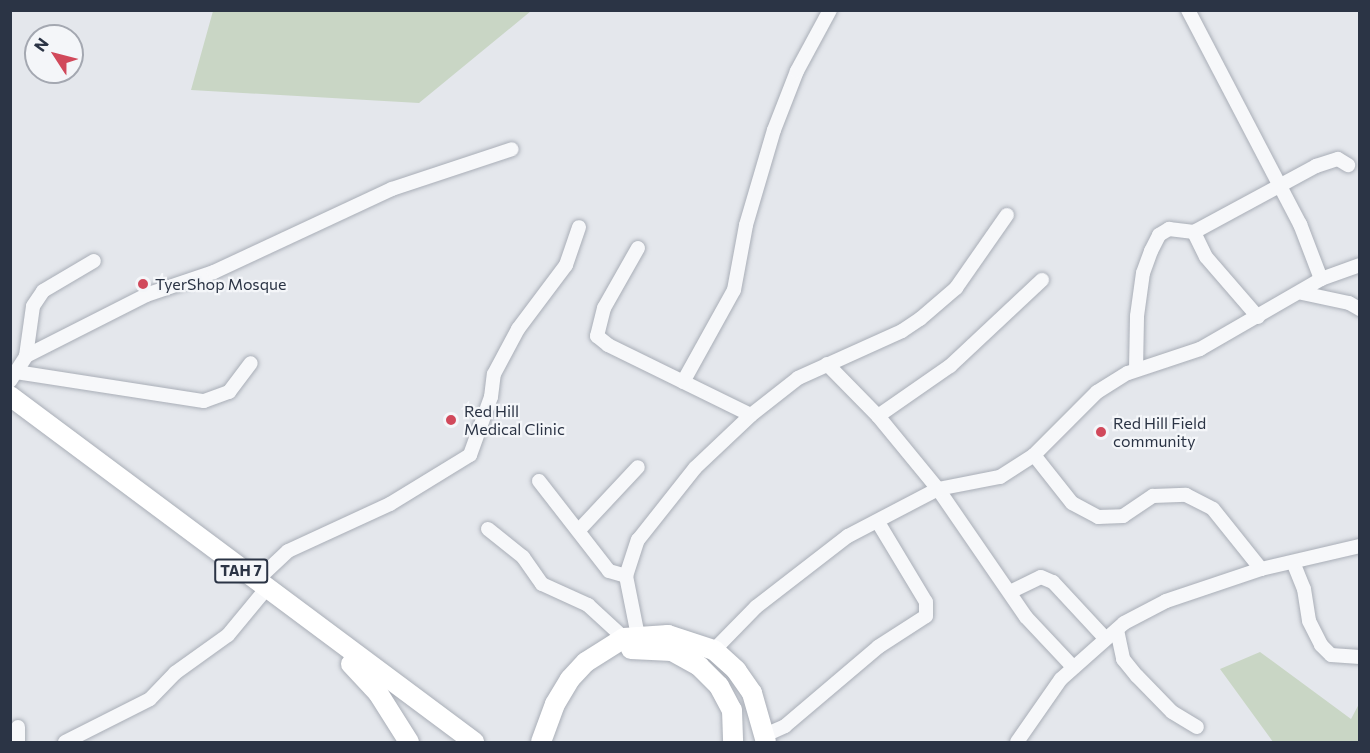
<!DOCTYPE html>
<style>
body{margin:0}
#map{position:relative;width:1370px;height:753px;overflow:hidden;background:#e4e7ec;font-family:Commissioner,sans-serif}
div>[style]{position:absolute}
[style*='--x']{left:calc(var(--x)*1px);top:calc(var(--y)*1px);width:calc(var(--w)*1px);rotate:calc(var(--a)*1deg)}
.green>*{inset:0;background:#c9d6c5}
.roads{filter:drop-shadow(0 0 2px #a9aeb7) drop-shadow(0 0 2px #a9aeb7)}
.minor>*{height:14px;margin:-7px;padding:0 7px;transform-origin:7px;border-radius:7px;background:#f7f8fa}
.highway>*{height:20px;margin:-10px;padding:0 10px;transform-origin:10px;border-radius:10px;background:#fff}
.dots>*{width:16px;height:16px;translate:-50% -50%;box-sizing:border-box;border:3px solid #f4f6f9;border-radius:50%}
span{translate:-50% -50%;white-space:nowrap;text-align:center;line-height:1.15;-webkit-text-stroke:4.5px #f4f6f9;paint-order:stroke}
.shield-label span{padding:2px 4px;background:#f4f6f9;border:2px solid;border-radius:4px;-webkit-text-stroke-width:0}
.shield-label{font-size:15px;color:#2b3445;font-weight:700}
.poi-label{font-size:16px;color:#2b3445}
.left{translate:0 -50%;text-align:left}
.frame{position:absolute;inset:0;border:12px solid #2b3445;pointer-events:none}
.north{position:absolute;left:24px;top:24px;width:60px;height:60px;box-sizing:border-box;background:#f4f6f9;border:2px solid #a4a8b1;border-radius:50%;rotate:306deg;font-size:16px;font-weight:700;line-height:24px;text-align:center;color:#2b3445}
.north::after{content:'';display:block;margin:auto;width:21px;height:27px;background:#d1495b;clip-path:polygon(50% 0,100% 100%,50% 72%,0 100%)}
</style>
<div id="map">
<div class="green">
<div style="clip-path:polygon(213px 11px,213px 10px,531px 11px,419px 103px,191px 90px)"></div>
<div style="clip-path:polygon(1260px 652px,1351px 719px,1359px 704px,1359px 742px,1273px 742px,1220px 669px)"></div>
</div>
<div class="roads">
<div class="minor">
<div style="--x:1188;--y:10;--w:242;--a:62.4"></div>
<div style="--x:1300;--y:224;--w:59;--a:69.1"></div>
<div style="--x:638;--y:248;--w:69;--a:119.5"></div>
<div style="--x:604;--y:308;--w:29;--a:104"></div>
<div style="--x:597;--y:336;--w:14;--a:39"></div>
<div style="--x:608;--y:345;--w:159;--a:26.1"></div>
<div style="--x:1302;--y:293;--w:48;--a:12"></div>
<div style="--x:1349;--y:303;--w:13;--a:29"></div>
<div style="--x:1258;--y:317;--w:79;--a:-130.9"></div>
<div style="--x:1206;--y:257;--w:28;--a:-116"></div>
<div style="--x:1194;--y:232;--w:139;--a:-28.4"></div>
<div style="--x:1316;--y:166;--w:23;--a:-18"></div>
<div style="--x:1338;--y:159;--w:12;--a:31"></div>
<div style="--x:26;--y:356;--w:135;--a:-26.9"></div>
<div style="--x:146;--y:295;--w:72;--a:-18.7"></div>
<div style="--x:214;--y:272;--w:196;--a:-25"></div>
<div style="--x:392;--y:189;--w:126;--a:-18.4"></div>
<div style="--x:827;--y:364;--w:73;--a:45.6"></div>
<div style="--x:878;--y:416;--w:94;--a:50.6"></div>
<div style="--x:938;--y:489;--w:155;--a:55.5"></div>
<div style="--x:1026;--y:617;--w:69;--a:46.8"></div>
<div style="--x:1136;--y:370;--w:54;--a:-88.9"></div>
<div style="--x:1137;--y:316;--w:43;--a:-82.1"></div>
<div style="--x:1143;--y:273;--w:23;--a:-70"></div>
<div style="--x:1151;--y:251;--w:18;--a:-63"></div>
<div style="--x:1159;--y:235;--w:12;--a:-31"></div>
<div style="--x:1169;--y:229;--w:25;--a:7"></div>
<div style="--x:16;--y:372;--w:190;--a:8.8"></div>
<div style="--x:204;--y:401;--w:27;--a:-20"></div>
<div style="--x:229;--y:392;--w:36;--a:-53"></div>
<div style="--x:10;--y:381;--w:30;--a:-57"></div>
<div style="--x:26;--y:356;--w:50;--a:-82"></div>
<div style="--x:33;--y:306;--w:18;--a:-56"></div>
<div style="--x:43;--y:291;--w:59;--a:-30.5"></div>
<div style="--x:683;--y:382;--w:105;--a:-61"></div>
<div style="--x:734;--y:290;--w:66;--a:-79.5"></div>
<div style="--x:746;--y:225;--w:99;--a:-73.6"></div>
<div style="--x:774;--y:130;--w:63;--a:-68.7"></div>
<div style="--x:797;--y:71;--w:69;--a:-61.6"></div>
<div style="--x:878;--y:416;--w:88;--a:-34.8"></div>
<div style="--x:950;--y:366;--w:126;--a:-43.1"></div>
<div style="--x:1034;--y:455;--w:61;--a:51.6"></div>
<div style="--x:1072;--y:503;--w:30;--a:28"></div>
<div style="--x:1098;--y:517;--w:25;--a:-2"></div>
<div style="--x:1123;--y:516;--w:36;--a:-34"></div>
<div style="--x:1153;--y:496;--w:33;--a:-2"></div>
<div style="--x:1186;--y:495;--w:30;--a:27"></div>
<div style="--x:1213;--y:509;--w:77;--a:51.3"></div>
<div style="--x:539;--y:481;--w:114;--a:52.1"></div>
<div style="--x:609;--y:571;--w:18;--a:16"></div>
<div style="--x:488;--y:529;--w:45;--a:38.7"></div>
<div style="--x:523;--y:557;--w:33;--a:55"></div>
<div style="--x:542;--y:584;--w:51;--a:24.5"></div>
<div style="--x:588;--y:605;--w:49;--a:42.5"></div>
<div style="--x:579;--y:530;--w:86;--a:-46.9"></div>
<div style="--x:1293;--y:562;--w:29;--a:68"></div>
<div style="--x:1304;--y:589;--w:32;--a:81"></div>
<div style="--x:1309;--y:621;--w:27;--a:63"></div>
<div style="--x:1321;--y:645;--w:14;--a:45"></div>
<div style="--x:1331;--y:655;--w:29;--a:4"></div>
<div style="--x:255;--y:582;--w:45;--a:-43.2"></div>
<div style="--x:288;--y:551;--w:112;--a:-24.7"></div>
<div style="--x:390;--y:504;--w:94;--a:-31.5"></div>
<div style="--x:470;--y:455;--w:62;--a:-70.1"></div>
<div style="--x:491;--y:397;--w:23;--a:-83"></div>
<div style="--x:494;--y:374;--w:51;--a:-61.9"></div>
<div style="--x:518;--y:329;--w:80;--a:-53.1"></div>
<div style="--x:566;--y:265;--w:40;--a:-71.1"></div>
<div style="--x:1010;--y:592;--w:34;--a:-26"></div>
<div style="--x:1041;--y:577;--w:13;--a:23"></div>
<div style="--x:1053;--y:582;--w:76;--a:47.1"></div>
<div style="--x:1117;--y:630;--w:30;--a:78"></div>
<div style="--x:1123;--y:659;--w:22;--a:51"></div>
<div style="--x:1137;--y:676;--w:50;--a:45.8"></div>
<div style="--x:1172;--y:712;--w:29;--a:31"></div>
<div style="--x:638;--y:636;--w:61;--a:-101.3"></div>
<div style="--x:626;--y:576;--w:38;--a:-72"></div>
<div style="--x:638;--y:540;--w:92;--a:-51.6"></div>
<div style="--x:695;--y:468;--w:77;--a:-43.4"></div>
<div style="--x:751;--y:415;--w:60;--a:-38.2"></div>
<div style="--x:798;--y:378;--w:114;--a:-24.3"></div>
<div style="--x:902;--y:331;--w:22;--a:-34"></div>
<div style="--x:920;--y:319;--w:48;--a:-40.7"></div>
<div style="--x:956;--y:288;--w:89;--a:-55.1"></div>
<div style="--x:714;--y:650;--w:60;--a:-45.7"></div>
<div style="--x:756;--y:607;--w:116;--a:-37.7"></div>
<div style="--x:848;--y:536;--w:102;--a:-27.6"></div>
<div style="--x:938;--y:489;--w:63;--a:-11"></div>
<div style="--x:1000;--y:477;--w:40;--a:-32.9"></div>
<div style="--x:1034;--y:455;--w:89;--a:-45"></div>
<div style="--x:1097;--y:392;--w:36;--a:-32"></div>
<div style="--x:1128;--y:373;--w:76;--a:-18.4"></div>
<div style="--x:1200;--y:349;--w:140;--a:-30"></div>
<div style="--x:1321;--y:279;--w:41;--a:-19.7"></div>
<div style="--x:18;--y:727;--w:15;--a:90"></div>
<div style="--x:765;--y:735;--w:22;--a:-24"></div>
<div style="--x:785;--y:726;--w:122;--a:-40.3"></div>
<div style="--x:878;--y:647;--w:57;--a:-32.9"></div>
<div style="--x:926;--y:616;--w:14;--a:-90"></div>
<div style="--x:926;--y:602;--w:93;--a:-121"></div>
<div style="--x:65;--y:742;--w:95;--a:-26.8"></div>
<div style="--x:150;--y:699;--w:36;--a:-46"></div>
<div style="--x:175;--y:673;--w:65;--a:-35.6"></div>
<div style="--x:228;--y:635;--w:60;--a:-50.4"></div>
<div style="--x:1017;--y:742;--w:77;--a:-55.1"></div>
<div style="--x:1061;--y:679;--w:84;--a:-41.6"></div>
<div style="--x:1124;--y:623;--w:47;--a:-27.6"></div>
<div style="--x:1166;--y:601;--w:100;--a:-18.6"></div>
<div style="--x:1261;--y:569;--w:102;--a:-13.1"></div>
</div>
<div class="highway">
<div style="--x:10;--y:396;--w:579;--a:36.71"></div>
<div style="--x:631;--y:649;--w:41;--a:2.8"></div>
<div style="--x:672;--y:651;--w:31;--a:29"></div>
<div style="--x:699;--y:666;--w:28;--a:45"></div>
<div style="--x:719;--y:686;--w:27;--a:62"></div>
<div style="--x:732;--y:710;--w:32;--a:88"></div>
<div style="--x:351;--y:664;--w:40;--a:47"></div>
<div style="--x:378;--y:693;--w:58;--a:57.7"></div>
<div style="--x:541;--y:742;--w:40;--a:-69.8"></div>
<div style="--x:555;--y:704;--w:29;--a:-59"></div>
<div style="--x:570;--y:679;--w:23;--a:-47"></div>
<div style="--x:586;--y:662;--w:45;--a:-32.3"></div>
<div style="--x:624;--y:638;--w:44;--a:-3.9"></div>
<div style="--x:668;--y:635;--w:48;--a:18.1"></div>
<div style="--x:714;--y:650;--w:30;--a:42"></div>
<div style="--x:736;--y:670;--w:28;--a:55"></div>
<div style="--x:752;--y:693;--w:51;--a:74.1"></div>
</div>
</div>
<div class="dots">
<div style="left:143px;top:284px;background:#d1495b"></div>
<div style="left:451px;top:420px;background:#d1495b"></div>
<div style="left:1101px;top:432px;background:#d1495b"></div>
</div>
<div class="shield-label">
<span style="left:241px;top:571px">TAH 7</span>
</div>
<div class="poi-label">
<span class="left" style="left:155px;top:284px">TyerShop Mosque</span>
<span class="left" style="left:464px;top:420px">Red Hill<br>Medical Clinic</span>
<span class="left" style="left:1113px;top:432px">Red Hill Field<br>community</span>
</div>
<div class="frame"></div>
<div class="north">N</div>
</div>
